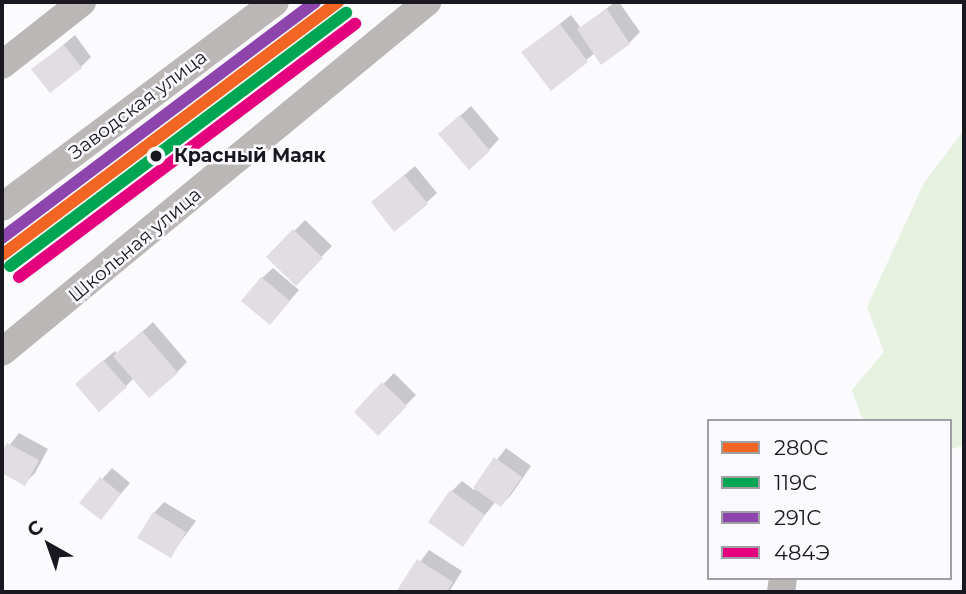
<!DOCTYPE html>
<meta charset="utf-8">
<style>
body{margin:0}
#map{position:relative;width:966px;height:594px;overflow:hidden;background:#fbfafd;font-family:Montserrat,sans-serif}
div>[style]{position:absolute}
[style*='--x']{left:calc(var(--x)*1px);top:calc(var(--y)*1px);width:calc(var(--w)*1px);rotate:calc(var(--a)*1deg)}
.green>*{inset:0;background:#e6f1e0}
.shadow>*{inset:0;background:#0003}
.building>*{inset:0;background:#e1dde2}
.minor>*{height:28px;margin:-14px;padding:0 14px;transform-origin:14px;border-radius:14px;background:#bab7b6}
.rail-1>*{height:12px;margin:-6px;padding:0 6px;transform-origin:6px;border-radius:6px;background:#f26522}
.rail-2>*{height:12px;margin:-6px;padding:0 6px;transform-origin:6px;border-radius:6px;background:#00a651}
.rail-3>*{height:12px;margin:-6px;padding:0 6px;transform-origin:6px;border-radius:6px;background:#8e44ad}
.rail-4>*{height:12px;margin:-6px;padding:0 6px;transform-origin:6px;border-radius:6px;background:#e5007d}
.dots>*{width:19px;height:19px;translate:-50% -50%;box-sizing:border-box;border:4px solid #faf9fe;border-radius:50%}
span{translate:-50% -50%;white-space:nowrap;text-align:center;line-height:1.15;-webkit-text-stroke:5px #faf9fe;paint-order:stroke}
.street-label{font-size:19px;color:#191720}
.stop-label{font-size:19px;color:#191720;font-weight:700}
.left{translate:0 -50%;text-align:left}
.frame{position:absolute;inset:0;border:4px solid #191720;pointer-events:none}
.legend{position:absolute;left:707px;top:419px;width:245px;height:161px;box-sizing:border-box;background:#faf9fe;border:2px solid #a09fa5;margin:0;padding:9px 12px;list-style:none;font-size:21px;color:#191720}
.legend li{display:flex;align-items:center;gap:14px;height:35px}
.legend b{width:35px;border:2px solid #a09fa5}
.north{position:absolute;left:14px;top:510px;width:70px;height:70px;-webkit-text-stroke:5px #faf9fe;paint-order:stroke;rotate:320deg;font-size:19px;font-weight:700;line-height:28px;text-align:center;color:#191720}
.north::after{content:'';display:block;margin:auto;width:24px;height:32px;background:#191720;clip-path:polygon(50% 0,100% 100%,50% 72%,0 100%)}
</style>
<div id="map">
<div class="green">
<div style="clip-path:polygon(964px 130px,964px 446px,950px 449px,950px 421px,866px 421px,861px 416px,852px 390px,884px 352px,867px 307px,924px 183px)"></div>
</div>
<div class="shadow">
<div style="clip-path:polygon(615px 2px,619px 2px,640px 32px,629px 43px,595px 53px,551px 88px,524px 52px,571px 15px,581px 28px)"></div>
<div style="clip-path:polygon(75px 35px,91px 57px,81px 67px,33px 70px)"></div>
<div style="clip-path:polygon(471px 106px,499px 139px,489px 150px,451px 124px)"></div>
<div style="clip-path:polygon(415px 166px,437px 193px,426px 203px,373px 202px)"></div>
<div style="clip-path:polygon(305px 220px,332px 246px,296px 283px,269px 257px)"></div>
<div style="clip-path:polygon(273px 268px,299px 290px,280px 312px,262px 278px)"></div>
<div style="clip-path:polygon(153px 322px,187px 362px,177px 372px,134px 378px,126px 386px,88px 374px,115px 351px,117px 354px)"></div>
<div style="clip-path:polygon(394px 373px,416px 395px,378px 433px,356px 412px)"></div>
<div style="clip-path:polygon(19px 433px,48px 449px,35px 473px,24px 484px,2px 471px,2px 455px)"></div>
<div style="clip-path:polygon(506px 448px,531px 466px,511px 495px,501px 505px,496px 501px,462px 544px,451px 492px,462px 481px,474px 490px)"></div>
<div style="clip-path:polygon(112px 468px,130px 483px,101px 517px,82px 502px)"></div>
<div style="clip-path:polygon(164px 502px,196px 521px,170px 556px,154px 513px)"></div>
<div style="clip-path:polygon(429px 550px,462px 571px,449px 592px,398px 592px)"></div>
</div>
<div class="building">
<div style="clip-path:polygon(607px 9px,630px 44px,601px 65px,577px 29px)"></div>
<div style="clip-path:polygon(560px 24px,588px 62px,551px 91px,521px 52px)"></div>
<div style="clip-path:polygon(64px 45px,82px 68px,50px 93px,31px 69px)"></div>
<div style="clip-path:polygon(460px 115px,490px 151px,469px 170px,438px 134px)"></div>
<div style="clip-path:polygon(404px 175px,428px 204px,394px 232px,371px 202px)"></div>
<div style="clip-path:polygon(293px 229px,323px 258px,296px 286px,266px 257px)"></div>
<div style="clip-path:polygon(261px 277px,290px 301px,270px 325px,241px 301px)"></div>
<div style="clip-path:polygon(142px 331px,178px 373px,149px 398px,113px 356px)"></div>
<div style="clip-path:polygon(103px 360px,127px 387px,99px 412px,75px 384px)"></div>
<div style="clip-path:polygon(382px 382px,407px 406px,378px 436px,354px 412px)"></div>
<div style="clip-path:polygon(7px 443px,39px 460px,25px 486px,2px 473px,2px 451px)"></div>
<div style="clip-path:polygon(494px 457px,522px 477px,501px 507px,473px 488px)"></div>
<div style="clip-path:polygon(100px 477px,121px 494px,101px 520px,79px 503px)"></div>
<div style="clip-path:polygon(450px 490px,485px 515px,463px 547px,428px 522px)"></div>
<div style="clip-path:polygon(153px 512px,186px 532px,171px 558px,137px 538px)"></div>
<div style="clip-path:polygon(417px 559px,453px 582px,447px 592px,396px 592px)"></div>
</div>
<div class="minor">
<div style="--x:2;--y:65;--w:102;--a:-38.2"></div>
<div style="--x:2;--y:207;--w:341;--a:-36.9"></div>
<div style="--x:2;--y:352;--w:551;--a:-39.47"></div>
<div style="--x:781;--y:592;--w:14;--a:-82"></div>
</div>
<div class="rail-1">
<div style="--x:2;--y:255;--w:421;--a:-37"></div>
</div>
<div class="rail-2">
<div style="--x:10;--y:266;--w:421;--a:-37"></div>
</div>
<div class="rail-3">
<div style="--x:2;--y:238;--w:392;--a:-37"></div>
</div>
<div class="rail-4">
<div style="--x:19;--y:277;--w:421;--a:-37"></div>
</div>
<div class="dots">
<div style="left:156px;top:156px;background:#191720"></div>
</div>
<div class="street-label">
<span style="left:138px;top:105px;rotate:-37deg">Заводская улица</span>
<span style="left:135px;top:245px;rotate:-40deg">Школьная улица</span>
</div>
<div class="stop-label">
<span class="left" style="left:174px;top:156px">Красный Маяк</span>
</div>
<div class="frame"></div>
<ul class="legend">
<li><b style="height:9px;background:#f26522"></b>280С</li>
<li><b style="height:9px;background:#00a651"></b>119С</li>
<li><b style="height:9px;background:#8e44ad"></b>291С</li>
<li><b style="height:9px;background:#e5007d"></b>484Э</li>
</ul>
<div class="north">С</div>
</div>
